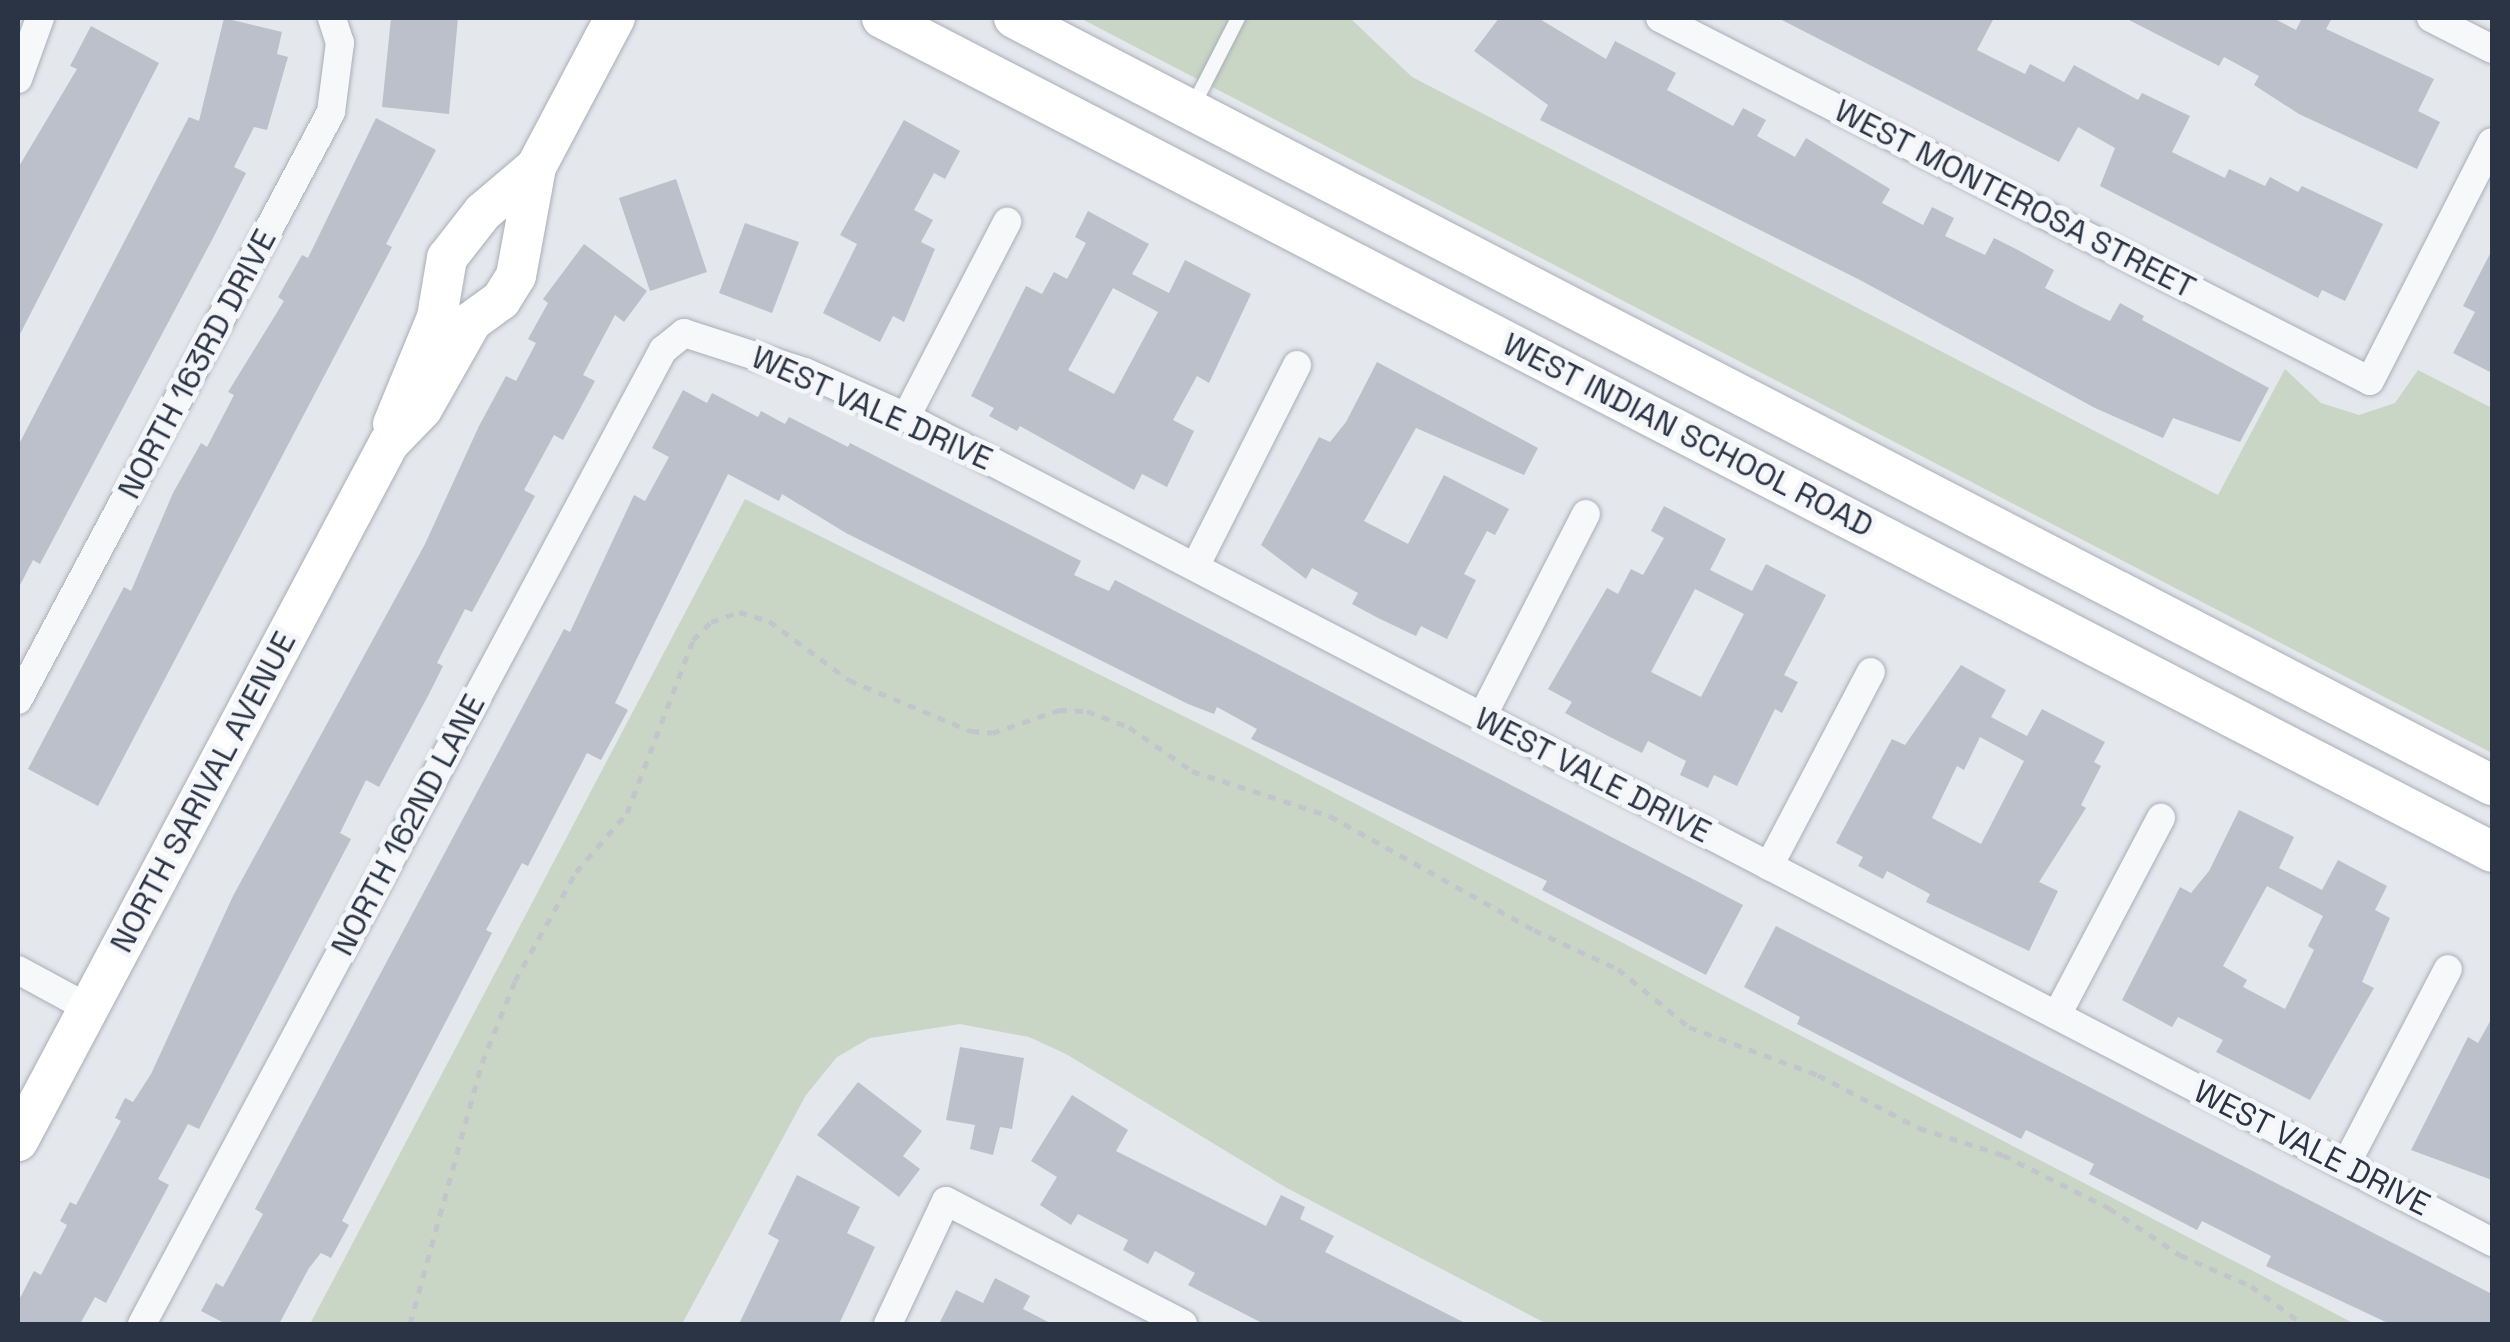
<!DOCTYPE html>
<style>
body{margin:0}
#map{position:relative;width:2510px;height:1342px;overflow:hidden;background:#e4e7ec;font-family:"Space Grotesk",sans-serif}
div>[style]{position:absolute}
[style*='--x']{left:calc(var(--x)*1px);top:calc(var(--y)*1px);width:calc(var(--w)*1px);rotate:calc(var(--a)*1deg)}
.green>*{inset:0;background:#c9d6c5}
.building>*{inset:0;background:#bbc0ca}
.path>*{height:5px;margin-top:-2.5px;transform-origin:0;background:repeating-linear-gradient(90deg,#c2c5cb 0 8px,transparent 0 16px)}
.roads{filter:drop-shadow(0 0 2px #a9aeb7) drop-shadow(0 0 2px #a9aeb7)}
.lane>*{height:14px;margin:-7px;padding:0 7px;transform-origin:7px;border-radius:7px;background:#f7f8fa}
.street>*{height:28px;margin:-14px;padding:0 14px;transform-origin:14px;border-radius:14px;background:#f7f8fa}
.secondary>*{height:40px;margin:-20px;padding:0 20px;transform-origin:20px;border-radius:20px;background:#fff}
span{translate:-50% -50%;white-space:nowrap;text-align:center;line-height:1.15;-webkit-text-stroke:10px #f4f6f9;paint-order:stroke}
.street-label{font-size:32px;color:#2b3445}
.frame{position:absolute;inset:0;border:20px solid #2b3445;pointer-events:none}
</style>
<div id="map">
<div class="green">
<div style="clip-path:polygon(1080px 18px,1350px 18px,1412px 77px,2218px 495px,2285px 369px,2321px 403px,2359px 415px,2395px 403px,2418px 370px,2492px 408px,2492px 753px)"></div>
<div style="clip-path:polygon(745px 499px,1252px 750px,2355px 1324px,1547px 1324px,1285px 1187px,1066px 1054px,1029px 1037px,960px 1024px,870px 1038px,837px 1057px,806px 1095px,682px 1324px,310px 1324px)"></div>
</div>
<div class="building">
<div style="clip-path:polygon(224px 18px,282px 32px,277px 54px,288px 57px,267px 130px,254px 127px,234px 167px,246px 173px,213px 238px,40px 564px,33px 560px,18px 589px,18px 446px,189px 117px,199px 121px)"></div>
<div style="clip-path:polygon(391px 18px,458px 18px,449px 114px,382px 107px)"></div>
<div style="clip-path:polygon(1499px 18px,1538px 18px,1606px 59px,1615px 41px,1676px 73px,1667px 90px,1733px 126px,1743px 108px,1766px 120px,1757px 136px,1795px 157px,1806px 138px,1890px 189px,1882px 203px,1923px 225px,1932px 207px,1954px 218px,1945px 236px,1985px 255px,1994px 238px,2018px 250px,2054px 270px,2045px 288px,2085px 309px,2110px 321px,2120px 303px,2144px 316px,2142px 320px,2269px 388px,2240px 442px,2173px 418px,2163px 438px,2095px 408px,1860px 280px,1540px 120px,1548px 105px,1474px 51px)"></div>
<div style="clip-path:polygon(1778px 18px,1994px 18px,1977px 50px,2025px 74px,2030px 64px,2064px 82px,2074px 65px,2138px 100px,2142px 93px,2190px 116px,2172px 152px,2225px 178px,2229px 169px,2265px 186px,2270px 177px,2298px 192px,2302px 186px,2383px 224px,2345px 301px,2322px 290px,2318px 298px,2100px 186px,2115px 148px,2078px 127px,2059px 162px)"></div>
<div style="clip-path:polygon(2125px 18px,2273px 18px,2296px 30px,2302px 18px,2332px 18px,2326px 29px,2434px 79px,2418px 111px,2440px 122px,2417px 169px,2299px 114px,2254px 85px,2259px 76px,2224px 57px,2219px 66px)"></div>
<div style="clip-path:polygon(91px 26px,159px 63px,18px 338px,18px 168px,77px 69px,70px 66px)"></div>
<div style="clip-path:polygon(376px 118px,436px 150px,386px 244px,392px 247px,98px 806px,28px 769px,124px 587px,131px 591px,173px 493px,201px 443px,207px 447px,234px 395px,228px 392px,284px 301px,278px 297px,302px 255px,308px 258px)"></div>
<div style="clip-path:polygon(904px 120px,960px 151px,945px 179px,934px 173px,914px 210px,933px 220px,921px 242px,935px 249px,904px 322px,893px 316px,880px 342px,823px 313px,857px 244px,840px 235px)"></div>
<div style="clip-path:polygon(676px 179px,707px 272px,650px 291px,619px 198px)"></div>
<div style="clip-path:polygon(evenodd,1088px 211px,1149px 244px,1132px 274px,1169px 293px,1185px 260px,1251px 294px,1209px 383px,1197px 376px,1173px 420px,1194px 431px,1167px 487px,1142px 474px,1134px 490px,1020px 426px,1017px 431px,989px 416px,994px 408px,971px 396px,1026px 286px,1042px 294px,1054px 272px,1067px 279px,1086px 243px,1075px 237px,1088px 211px,1113px 288px,1158px 312px,1114px 394px,1068px 370px,1113px 288px)"></div>
<div style="clip-path:polygon(745px 223px,799px 242px,772px 313px,719px 293px)"></div>
<div style="clip-path:polygon(584px 244px,647px 291px,624px 322px,615px 315px,583px 375px,595px 381px,563px 440px,554px 435px,524px 490px,535px 496px,472px 612px,465px 609px,437px 663px,443px 666px,429px 694px,379px 787px,366px 780px,340px 833px,351px 839px,199px 1129px,188px 1124px,158px 1179px,169px 1185px,106px 1303px,95px 1297px,80px 1324px,18px 1324px,18px 1302px,34px 1271px,41px 1275px,67px 1225px,60px 1221px,70px 1202px,76px 1205px,121px 1121px,115px 1118px,125px 1098px,133px 1102px,151px 1074px,233px 896px,425px 544px,479px 426px,506px 376px,516px 381px,536px 343px,528px 339px,548px 303px,543px 299px)"></div>
<div style="clip-path:polygon(2492px 250px,2492px 373px,2453px 353px,2475px 312px,2463px 306px)"></div>
<div style="clip-path:polygon(1377px 362px,1538px 448px,1524px 475px,1416px 428px,1364px 521px,1408px 544px,1444px 475px,1509px 509px,1495px 535px,1487px 531px,1464px 574px,1476px 580px,1447px 639px,1421px 626px,1416px 636px,1378px 618px,1352px 604px,1358px 593px,1312px 568px,1306px 579px,1261px 545px,1319px 437px,1330px 442px,1346px 422px)"></div>
<div style="clip-path:polygon(683px 390px,707px 403px,712px 393px,758px 417px,761px 411px,785px 424px,789px 417px,848px 447px,850px 443px,1081px 561px,1074px 575px,1109px 591px,1115px 580px,1743px 905px,1706px 975px,1542px 890px,1547px 881px,1251px 739px,1257px 729px,1217px 707px,1214px 714px,1188px 704px,846px 533px,782px 494px,779px 501px,728px 474px,615px 703px,628px 710px,601px 760px,587px 753px,528px 866px,522px 863px,486px 930px,492px 933px,342px 1221px,349px 1225px,331px 1258px,321px 1253px,309px 1268px,279px 1324px,226px 1324px,201px 1311px,216px 1283px,223px 1287px,263px 1214px,255px 1209px,564px 629px,570px 632px,634px 495px,645px 501px,669px 457px,652px 448px)"></div>
<div style="clip-path:polygon(evenodd,1664px 506px,1726px 539px,1710px 570px,1752px 591px,1766px 564px,1826px 595px,1784px 675px,1798px 682px,1782px 713px,1775px 709px,1737px 786px,1714px 775px,1708px 788px,1680px 775px,1686px 761px,1648px 741px,1642px 753px,1608px 736px,1565px 713px,1572px 702px,1548px 689px,1607px 588px,1618px 594px,1631px 569px,1643px 575px,1664px 538px,1651px 531px,1664px 506px,1695px 589px,1744px 614px,1701px 697px,1651px 672px,1695px 589px)"></div>
<div style="clip-path:polygon(evenodd,1961px 665px,2006px 690px,1991px 717px,2027px 736px,2042px 709px,2105px 742px,2094px 762px,2101px 766px,2081px 805px,2086px 808px,2039px 882px,2058px 891px,2029px 951px,1926px 902px,1930px 894px,1887px 871px,1883px 879px,1858px 866px,1863px 857px,1836px 843px,1892px 739px,1905px 745px,1961px 665px,1980px 737px,2024px 761px,1981px 844px,1932px 818px,1957px 766px,1964px 770px,1980px 737px)"></div>
<div style="clip-path:polygon(evenodd,2239px 810px,2294px 837px,2279px 868px,2322px 890px,2338px 860px,2387px 886px,2375px 910px,2390px 918px,2362px 982px,2374px 988px,2310px 1100px,2216px 1052px,2223px 1040px,2178px 1017px,2172px 1027px,2122px 1000px,2180px 887px,2191px 893px,2209px 871px,2239px 810px,2267px 886px,2323px 916px,2308px 946px,2314px 950px,2285px 1009px,2243px 987px,2247px 980px,2223px 966px,2267px 886px)"></div>
<div style="clip-path:polygon(1776px 926px,2492px 1294px,2492px 1324px,2390px 1324px,2266px 1266px,2271px 1256px,2202px 1221px,2197px 1230px,2089px 1174px,2094px 1164px,2026px 1130px,2021px 1139px,1797px 1024px,1800px 1017px,1744px 987px)"></div>
<div style="clip-path:polygon(2492px 1018px,2492px 1180px,2411px 1150px,2468px 1037px,2478px 1043px)"></div>
<div style="clip-path:polygon(960px 1047px,1024px 1058px,1012px 1129px,1000px 1127px,993px 1155px,970px 1149px,975px 1125px,946px 1120px)"></div>
<div style="clip-path:polygon(858px 1082px,922px 1131px,903px 1156px,920px 1169px,899px 1197px,817px 1135px)"></div>
<div style="clip-path:polygon(1072px 1095px,1128px 1130px,1116px 1151px,1266px 1226px,1281px 1195px,1305px 1207px,1300px 1219px,1334px 1236px,1325px 1252px,1467px 1324px,1264px 1324px,1188px 1285px,1195px 1273px,1155px 1251px,1148px 1264px,1123px 1250px,1128px 1240px,1078px 1214px,1071px 1225px,1040px 1205px,1057px 1177px,1031px 1161px)"></div>
<div style="clip-path:polygon(797px 1175px,860px 1207px,847px 1233px,875px 1247px,839px 1324px,739px 1324px,779px 1240px,768px 1234px)"></div>
<div style="clip-path:polygon(995px 1278px,1030px 1296px,1023px 1309px,1052px 1324px,939px 1324px,956px 1290px,983px 1303px)"></div>
</div>
<div class="path">
<div style="--x:410;--y:1324;--w:271;--a:-74.6"></div>
<div style="--x:482;--y:1063;--w:88;--a:-68.1"></div>
<div style="--x:515;--y:981;--w:125;--a:-60.8"></div>
<div style="--x:576;--y:872;--w:78;--a:-49.2"></div>
<div style="--x:627;--y:813;--w:185;--a:-69.1"></div>
<div style="--x:693;--y:640;--w:25;--a:-45"></div>
<div style="--x:711;--y:622;--w:30;--a:-20"></div>
<div style="--x:739;--y:612;--w:31;--a:17"></div>
<div style="--x:769;--y:621;--w:99;--a:36.4"></div>
<div style="--x:849;--y:680;--w:132;--a:22.7"></div>
<div style="--x:971;--y:731;--w:21;--a:5"></div>
<div style="--x:992;--y:733;--w:71;--a:-18.9"></div>
<div style="--x:1059;--y:710;--w:28;--a:2"></div>
<div style="--x:1087;--y:711;--w:45;--a:20.9"></div>
<div style="--x:1129;--y:727;--w:77;--a:34.9"></div>
<div style="--x:1192;--y:771;--w:145;--a:18.1"></div>
<div style="--x:1330;--y:816;--w:234;--a:29.2"></div>
<div style="--x:1534;--y:930;--w:93;--a:24.9"></div>
<div style="--x:1618;--y:969;--w:92;--a:39.2"></div>
<div style="--x:1689;--y:1027;--w:138;--a:20.4"></div>
<div style="--x:1818;--y:1075;--w:114;--a:27.7"></div>
<div style="--x:1919;--y:1128;--w:88;--a:17.8"></div>
<div style="--x:2003;--y:1155;--w:119;--a:26.6"></div>
<div style="--x:2109;--y:1208;--w:85;--a:33.5"></div>
<div style="--x:2180;--y:1255;--w:77;--a:23.6"></div>
<div style="--x:2251;--y:1286;--w:64;--a:36.2"></div>
</div>
<div class="roads">
<div class="lane">
<div style="--x:1193;--y:106;--w:99;--a:-62.9"></div>
</div>
<div class="street">
<div style="--x:1660;--y:18;--w:797;--a:27.08"></div>
<div style="--x:2370;--y:381;--w:268;--a:-63"></div>
<div style="--x:2431;--y:18;--w:68;--a:26.9"></div>
<div style="--x:18;--y:79;--w:65;--a:-70.2"></div>
<div style="--x:906;--y:417;--w:220;--a:-62.6"></div>
<div style="--x:1196;--y:565;--w:224;--a:-63.2"></div>
<div style="--x:18;--y:700;--w:666;--a:-61.97"></div>
<div style="--x:331;--y:112;--w:70;--a:-82.6"></div>
<div style="--x:340;--y:43;--w:26;--a:-108"></div>
<div style="--x:1482;--y:717;--w:228;--a:-62.9"></div>
<div style="--x:1769;--y:866;--w:219;--a:-62.3"></div>
<div style="--x:18;--y:970;--w:80;--a:28.5"></div>
<div style="--x:2057;--y:1015;--w:223;--a:-62.2"></div>
<div style="--x:2345;--y:1166;--w:222;--a:-62.4"></div>
<div style="--x:142;--y:1324;--w:1105;--a:-61.86"></div>
<div style="--x:663;--y:350;--w:27;--a:-39"></div>
<div style="--x:684;--y:333;--w:127;--a:17.9"></div>
<div style="--x:805;--y:372;--w:111;--a:24"></div>
<div style="--x:906;--y:417;--w:1788;--a:27.48"></div>
<div style="--x:888;--y:1324;--w:136;--a:-64.8"></div>
<div style="--x:946;--y:1201;--w:267;--a:27.4"></div>
</div>
<div class="secondary">
<div style="--x:882;--y:18;--w:1813;--a:27.38"></div>
<div style="--x:1014;--y:18;--w:1665;--a:27.43"></div>
<div style="--x:393;--y:424;--w:116;--a:-67.6"></div>
<div style="--x:437;--y:317;--w:60;--a:-80.4"></div>
<div style="--x:447;--y:258;--w:58;--a:-52"></div>
<div style="--x:483;--y:212;--w:70;--a:-40.3"></div>
<div style="--x:536;--y:167;--w:169;--a:-62.1"></div>
<div style="--x:18;--y:1141;--w:790;--a:-62.01"></div>
<div style="--x:389;--y:443;--w:47;--a:-45.9"></div>
<div style="--x:422;--y:409;--w:101;--a:-60.4"></div>
<div style="--x:472;--y:321;--w:36;--a:-36"></div>
<div style="--x:501;--y:300;--w:28;--a:-58"></div>
<div style="--x:516;--y:276;--w:111;--a:-79.6"></div>
</div>
</div>
<div class="street-label">
<span style="left:2015px;top:199px;rotate:27deg">WEST MONTEROSA STREET</span>
<span style="left:197px;top:364px;rotate:-62deg">NORTH 163RD DRIVE</span>
<span style="left:872px;top:408px;rotate:24deg">WEST VALE DRIVE</span>
<span style="left:1688px;top:435px;rotate:27deg">WEST INDIAN SCHOOL ROAD</span>
<span style="left:1593px;top:775px;rotate:27deg">WEST VALE DRIVE</span>
<span style="left:203px;top:792px;rotate:-62deg">NORTH SARIVAL AVENUE</span>
<span style="left:408px;top:825px;rotate:-62deg">NORTH 162ND LANE</span>
<span style="left:2312px;top:1148px;rotate:27deg">WEST VALE DRIVE</span>
</div>
<div class="frame"></div>
</div>
